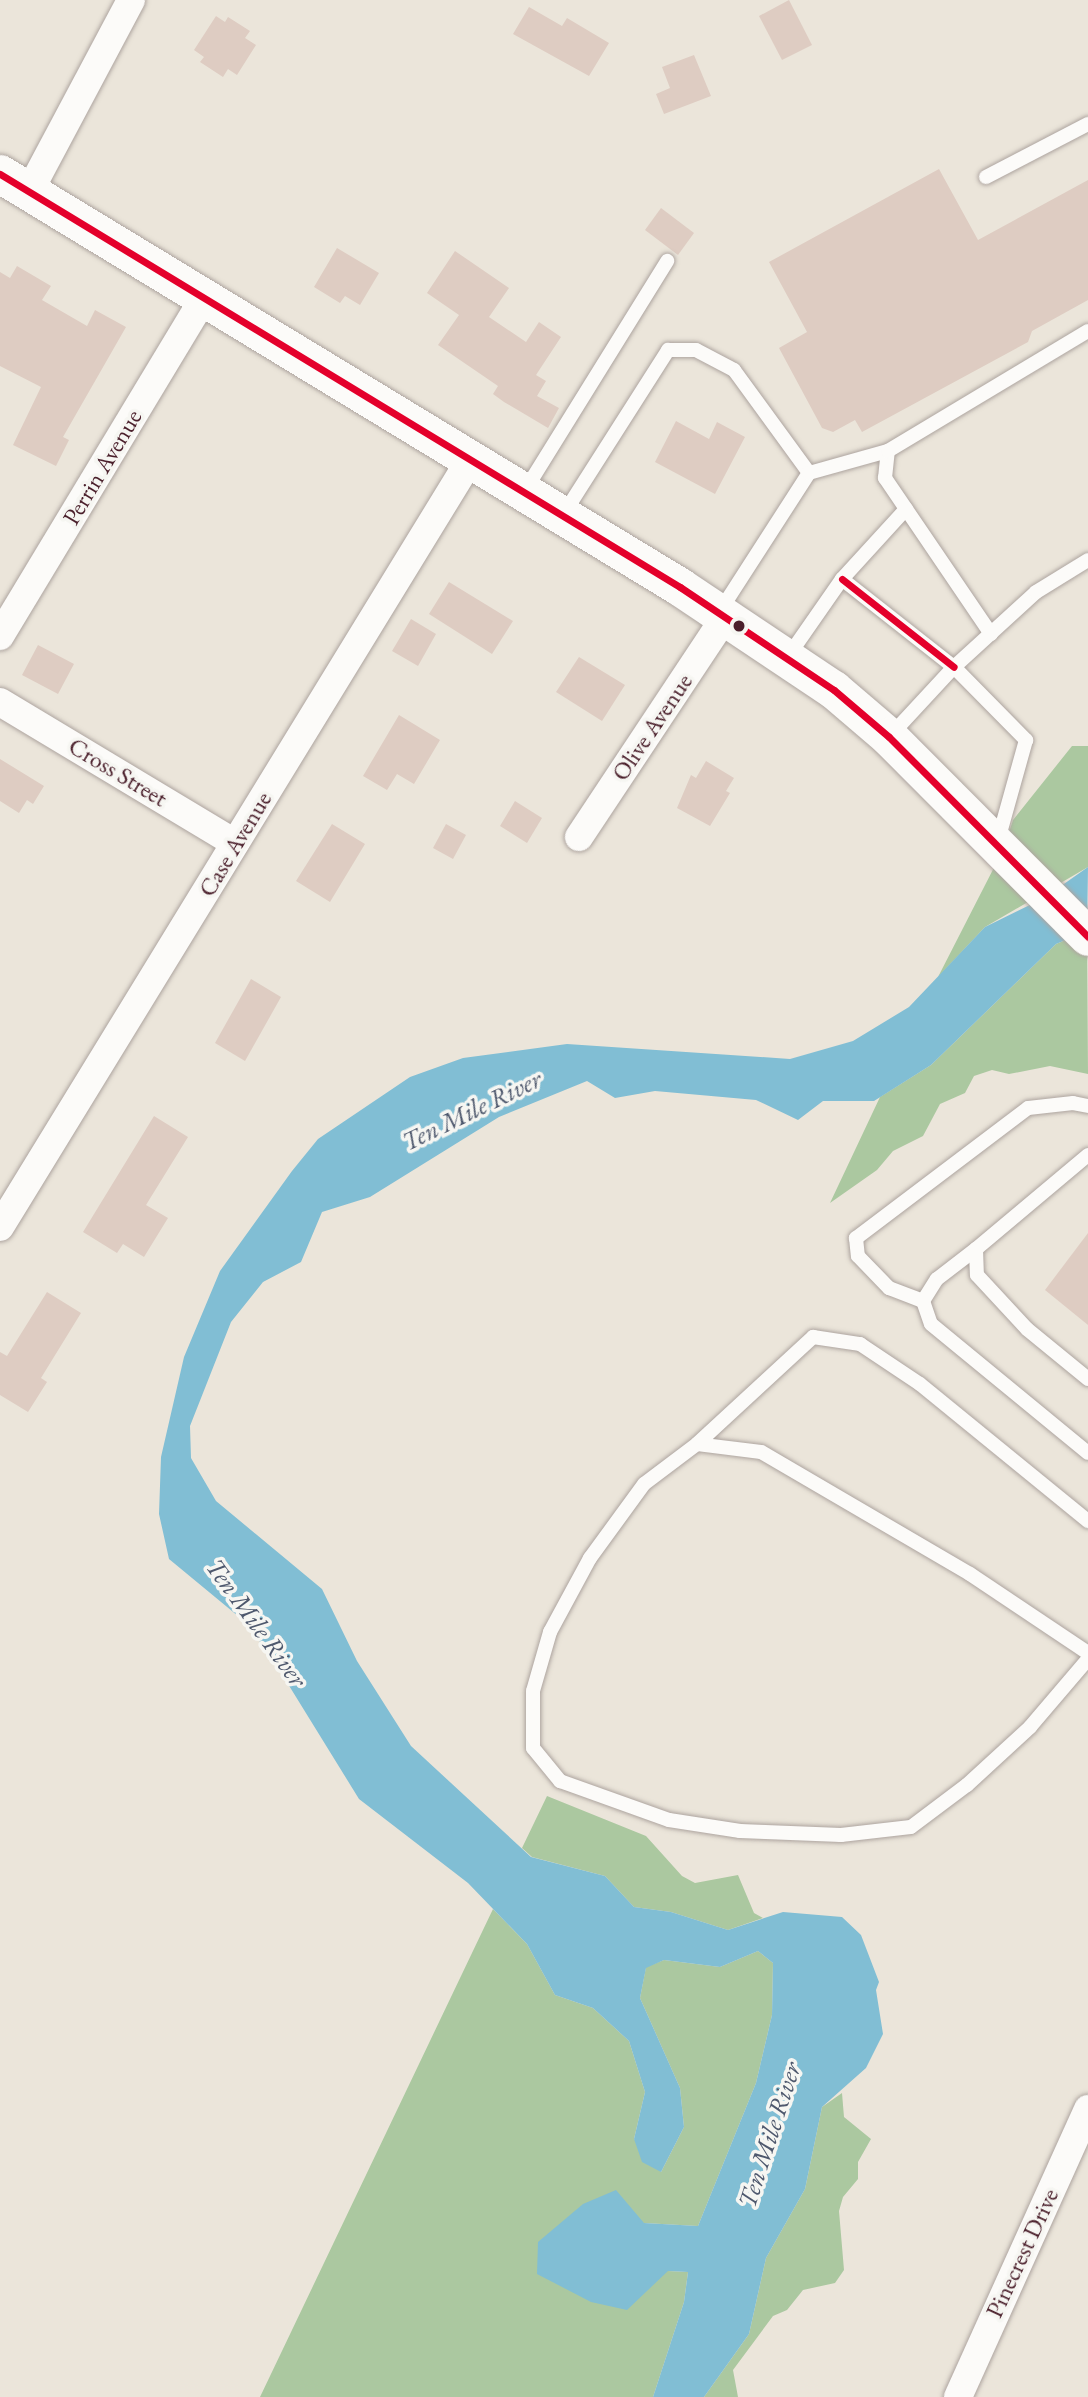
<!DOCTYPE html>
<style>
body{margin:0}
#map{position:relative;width:1088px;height:2397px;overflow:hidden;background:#ebe5da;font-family:"EB Garamond",serif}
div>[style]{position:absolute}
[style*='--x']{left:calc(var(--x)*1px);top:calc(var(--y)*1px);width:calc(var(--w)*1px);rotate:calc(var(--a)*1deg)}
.forest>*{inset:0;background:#abc8a0}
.water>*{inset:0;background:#81bed4}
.building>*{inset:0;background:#deccc2}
.roads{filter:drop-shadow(0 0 2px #ada49f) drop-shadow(0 0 2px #ada49f)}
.service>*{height:14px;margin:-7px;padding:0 7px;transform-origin:7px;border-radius:7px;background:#fcfbf9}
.minor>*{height:28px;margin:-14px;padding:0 14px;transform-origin:14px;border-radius:14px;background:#fcfbf9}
.secondary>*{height:38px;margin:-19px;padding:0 19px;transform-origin:19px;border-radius:19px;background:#fcfbf9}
.bus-1>*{height:7px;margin:-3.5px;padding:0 3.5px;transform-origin:3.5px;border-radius:3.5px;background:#e4002b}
.dots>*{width:19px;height:19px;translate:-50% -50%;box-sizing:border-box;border:4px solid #f6f6f2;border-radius:50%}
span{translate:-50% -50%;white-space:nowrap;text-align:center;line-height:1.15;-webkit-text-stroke:7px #f6f6f2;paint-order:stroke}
.street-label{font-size:24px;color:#4a1f2b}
.water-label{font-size:26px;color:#4e586d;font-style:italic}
</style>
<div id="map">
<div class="forest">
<div style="clip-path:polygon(1072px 746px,1088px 746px,1088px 867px,985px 927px,938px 977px,1004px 848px,1013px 820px)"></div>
<div style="clip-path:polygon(1087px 931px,1088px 1074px,1050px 1066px,1009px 1074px,992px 1070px,974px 1076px,965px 1093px,940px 1104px,923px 1136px,893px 1151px,877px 1170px,830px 1203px,880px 1097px,931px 1065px,1056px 944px)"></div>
<div style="clip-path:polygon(547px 1796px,646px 1836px,682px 1876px,695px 1883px,738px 1875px,754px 1913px,763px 1918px,728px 1930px,671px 1912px,634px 1907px,605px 1876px,532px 1857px,522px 1848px)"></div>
<div style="clip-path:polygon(493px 1909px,527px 1944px,555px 1995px,593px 2008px,629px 2041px,645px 2092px,634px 2139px,661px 2172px,684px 2127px,680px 2088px,640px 1998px,646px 1967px,664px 1960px,720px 1967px,758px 1951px,773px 1963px,772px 2015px,756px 2083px,698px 2226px,644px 2223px,668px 2271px,688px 2272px,684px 2302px,653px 2397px,260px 2397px)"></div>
<div style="clip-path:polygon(842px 2093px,844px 2117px,871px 2139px,858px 2162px,858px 2179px,843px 2197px,839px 2211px,844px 2270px,835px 2283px,803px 2290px,787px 2310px,773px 2316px,733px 2370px,738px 2397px,704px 2397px,749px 2334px,766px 2258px,805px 2189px,822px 2107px)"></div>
</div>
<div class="water">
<div style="clip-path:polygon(1088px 867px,1087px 931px,1056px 944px,931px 1065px,874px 1101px,823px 1101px,798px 1120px,756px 1100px,655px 1091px,615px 1098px,587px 1081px,499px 1117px,370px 1197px,322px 1212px,301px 1262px,263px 1282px,231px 1322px,190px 1426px,191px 1458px,216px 1501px,322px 1589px,357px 1661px,411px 1746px,531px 1857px,605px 1876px,634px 1907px,671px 1912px,728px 1930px,783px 1912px,842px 1917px,861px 1935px,879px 1982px,876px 1990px,883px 2034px,866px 2068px,822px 2107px,805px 2189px,766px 2258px,749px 2334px,704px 2397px,653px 2397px,684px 2302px,688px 2272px,668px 2271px,627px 2310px,591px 2302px,537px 2274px,538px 2242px,583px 2204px,616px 2190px,644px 2223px,698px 2226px,756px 2083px,772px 2015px,773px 1963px,758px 1951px,720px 1967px,664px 1960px,646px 1968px,640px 1998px,680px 2088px,684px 2127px,661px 2172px,642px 2162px,634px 2139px,645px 2092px,629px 2041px,593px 2008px,555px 1995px,527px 1944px,468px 1883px,359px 1799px,267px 1650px,238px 1616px,169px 1559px,159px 1514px,161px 1457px,184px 1357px,220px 1271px,292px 1171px,318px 1139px,410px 1077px,463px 1058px,567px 1044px,790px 1059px,853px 1041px,909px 1007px,985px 927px,1044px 898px)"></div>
</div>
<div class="building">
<div style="clip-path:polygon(789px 0,812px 45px,782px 60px,759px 16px)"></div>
<div style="clip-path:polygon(529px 7px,562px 26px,567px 18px,609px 43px,589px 76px,513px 34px)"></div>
<div style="clip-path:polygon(216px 16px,225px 22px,228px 17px,250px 31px,245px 38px,256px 45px,237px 75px,228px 69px,223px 77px,200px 62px,204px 57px,194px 50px)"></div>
<div style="clip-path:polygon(694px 55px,711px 96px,664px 114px,656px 94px,670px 88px,662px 67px)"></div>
<div style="clip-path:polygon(939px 169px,978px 240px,1088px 180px,1088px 300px,1032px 331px,1028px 342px,862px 432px,855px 420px,833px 432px,822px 428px,779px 348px,807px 332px,769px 262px)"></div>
<div style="clip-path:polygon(661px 208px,694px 233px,678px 255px,645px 230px)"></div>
<div style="clip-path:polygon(337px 248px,379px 273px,360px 305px,345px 296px,340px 303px,314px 287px)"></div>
<div style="clip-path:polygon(455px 251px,509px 288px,489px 317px,526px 342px,539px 322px,561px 337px,536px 375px,546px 381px,537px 396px,559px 408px,548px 428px,504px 402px,493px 394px,498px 386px,438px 345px,459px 315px,427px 293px)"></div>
<div style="clip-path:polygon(17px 266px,51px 286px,42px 300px,87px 326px,95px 310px,126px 327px,63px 437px,69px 440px,56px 466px,13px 445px,41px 387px,0 366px,0 272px,10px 278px)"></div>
<div style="clip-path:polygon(676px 421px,709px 439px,717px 422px,745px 437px,715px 494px,655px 462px)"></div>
<div style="clip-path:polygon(449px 582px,513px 621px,492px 654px,429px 614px)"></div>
<div style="clip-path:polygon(411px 619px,436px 634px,418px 666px,392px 651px)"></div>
<div style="clip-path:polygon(38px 645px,74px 664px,58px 694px,22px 675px)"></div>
<div style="clip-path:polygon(579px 657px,625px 685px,602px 721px,556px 692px)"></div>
<div style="clip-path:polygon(399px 715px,440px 740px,414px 784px,397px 774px,387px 790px,363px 776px)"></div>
<div style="clip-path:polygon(0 759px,44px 786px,33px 804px,27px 800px,19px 813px,0 801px)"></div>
<div style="clip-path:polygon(706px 761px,734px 778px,726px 791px,730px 793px,710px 826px,677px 808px,691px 775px,696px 778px)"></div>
<div style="clip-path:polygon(515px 801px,542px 818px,527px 843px,500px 826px)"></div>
<div style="clip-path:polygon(332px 824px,365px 844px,330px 902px,296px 881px)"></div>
<div style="clip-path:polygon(446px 824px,466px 835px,453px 859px,433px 848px)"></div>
<div style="clip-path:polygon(251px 979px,281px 997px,245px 1061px,215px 1043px)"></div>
<div style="clip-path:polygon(154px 1116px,188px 1137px,146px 1205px,168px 1218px,144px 1257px,123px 1244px,117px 1253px,83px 1232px)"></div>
<div style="clip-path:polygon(1088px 1233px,1088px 1325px,1045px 1290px)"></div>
<div style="clip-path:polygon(47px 1292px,81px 1313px,41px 1378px,47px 1382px,28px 1412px,0 1395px,0 1352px,7px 1356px)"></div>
</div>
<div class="roads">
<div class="service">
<div style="--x:986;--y:177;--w:115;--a:-27.5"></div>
<div style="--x:524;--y:492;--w:272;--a:-58.2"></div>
<div style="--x:563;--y:515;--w:196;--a:-57.5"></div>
<div style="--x:668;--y:350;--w:28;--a:0"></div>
<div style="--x:696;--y:350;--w:43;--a:27.8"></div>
<div style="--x:734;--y:370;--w:127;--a:53.9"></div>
<div style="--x:842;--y:579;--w:142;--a:38.2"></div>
<div style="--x:954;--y:667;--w:103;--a:45.4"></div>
<div style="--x:1026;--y:740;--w:104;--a:105.6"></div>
<div style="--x:720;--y:611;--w:164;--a:-57.2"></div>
<div style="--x:809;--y:473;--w:82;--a:-15.6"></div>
<div style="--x:991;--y:634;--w:189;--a:-124.2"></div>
<div style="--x:885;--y:478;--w:27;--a:-84"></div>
<div style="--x:888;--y:451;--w:233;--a:-31"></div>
<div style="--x:787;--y:658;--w:96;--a:-55.2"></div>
<div style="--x:842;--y:579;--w:95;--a:-47.6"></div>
<div style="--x:890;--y:736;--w:94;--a:-47.2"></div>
<div style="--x:954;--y:667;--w:111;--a:-42.4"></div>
<div style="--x:1036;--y:592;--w:61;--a:-31.6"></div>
<div style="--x:1088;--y:1106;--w:15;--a:-169"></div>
<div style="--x:1073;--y:1103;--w:45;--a:173.7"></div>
<div style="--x:1028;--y:1108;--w:216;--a:142.9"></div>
<div style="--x:856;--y:1238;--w:18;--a:84"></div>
<div style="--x:858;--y:1256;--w:45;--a:45.9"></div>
<div style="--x:889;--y:1288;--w:36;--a:21"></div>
<div style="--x:923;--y:1301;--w:24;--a:71"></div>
<div style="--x:931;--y:1324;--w:203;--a:39.4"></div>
<div style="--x:1088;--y:1155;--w:146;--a:140"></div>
<div style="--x:976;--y:1249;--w:26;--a:88"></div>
<div style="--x:977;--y:1275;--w:74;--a:47.2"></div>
<div style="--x:1027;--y:1329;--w:79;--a:39.3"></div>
<div style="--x:923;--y:1301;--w:26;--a:-58"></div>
<div style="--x:937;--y:1279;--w:49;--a:-37.6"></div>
<div style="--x:697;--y:1444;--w:158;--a:-42.7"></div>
<div style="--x:813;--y:1337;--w:48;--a:8.5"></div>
<div style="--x:860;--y:1344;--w:72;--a:33.7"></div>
<div style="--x:920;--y:1384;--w:217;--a:39.2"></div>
<div style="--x:1088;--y:1653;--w:142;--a:-146.2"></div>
<div style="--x:970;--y:1574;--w:242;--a:-149.7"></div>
<div style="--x:761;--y:1452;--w:64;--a:-172.9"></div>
<div style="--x:697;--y:1444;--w:66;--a:143"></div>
<div style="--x:644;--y:1484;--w:92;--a:126.1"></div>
<div style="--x:590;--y:1558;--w:84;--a:118.4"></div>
<div style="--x:550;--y:1632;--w:61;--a:106.1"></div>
<div style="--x:533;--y:1691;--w:57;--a:90"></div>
<div style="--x:533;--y:1748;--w:43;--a:50.7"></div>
<div style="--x:560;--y:1781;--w:116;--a:19.7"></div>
<div style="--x:669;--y:1820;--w:72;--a:8.8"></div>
<div style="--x:740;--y:1831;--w:101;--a:2.3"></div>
<div style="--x:841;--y:1835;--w:70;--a:-6.5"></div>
<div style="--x:911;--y:1827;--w:70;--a:-36.9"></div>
<div style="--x:967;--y:1785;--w:86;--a:-42.6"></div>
<div style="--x:1030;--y:1727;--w:89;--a:-49.5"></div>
</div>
<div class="minor">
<div style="--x:29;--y:192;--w:217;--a:-62"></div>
<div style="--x:0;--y:636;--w:395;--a:-58.9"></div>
<div style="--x:0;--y:702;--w:274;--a:31"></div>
<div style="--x:579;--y:837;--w:265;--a:-56.4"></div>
<div style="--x:0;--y:1227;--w:900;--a:-58.5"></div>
<div style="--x:958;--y:2397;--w:316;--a:-65.7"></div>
</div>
<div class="secondary">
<div style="--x:0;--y:174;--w:796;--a:31.27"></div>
<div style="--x:680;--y:587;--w:185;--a:33.8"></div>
<div style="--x:834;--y:690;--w:72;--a:40.5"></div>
<div style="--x:889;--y:737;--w:282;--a:45.1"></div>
</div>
</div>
<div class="bus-1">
<div style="--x:0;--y:174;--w:796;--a:31.27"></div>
<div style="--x:680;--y:587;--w:185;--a:33.8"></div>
<div style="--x:834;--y:690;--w:72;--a:40.5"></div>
<div style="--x:889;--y:737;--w:282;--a:45.1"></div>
<div style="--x:842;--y:579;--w:142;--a:38.2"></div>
</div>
<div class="dots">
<div style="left:739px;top:626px;background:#4a1f2b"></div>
</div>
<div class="street-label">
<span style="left:102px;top:467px;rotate:-59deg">Perrin Avenue</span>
<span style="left:652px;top:727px;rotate:-56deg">Olive Avenue</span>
<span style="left:118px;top:772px;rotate:31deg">Cross Street</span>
<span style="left:235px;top:844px;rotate:-59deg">Case Avenue</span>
<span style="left:1022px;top:2253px;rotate:-65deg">Pinecrest Drive</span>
</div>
<div class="water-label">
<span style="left:472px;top:1111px;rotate:-26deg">Ten Mile River</span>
<span style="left:256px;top:1623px;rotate:54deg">Ten Mile River</span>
<span style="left:770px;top:2135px;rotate:-72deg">Ten Mile River</span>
</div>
</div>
